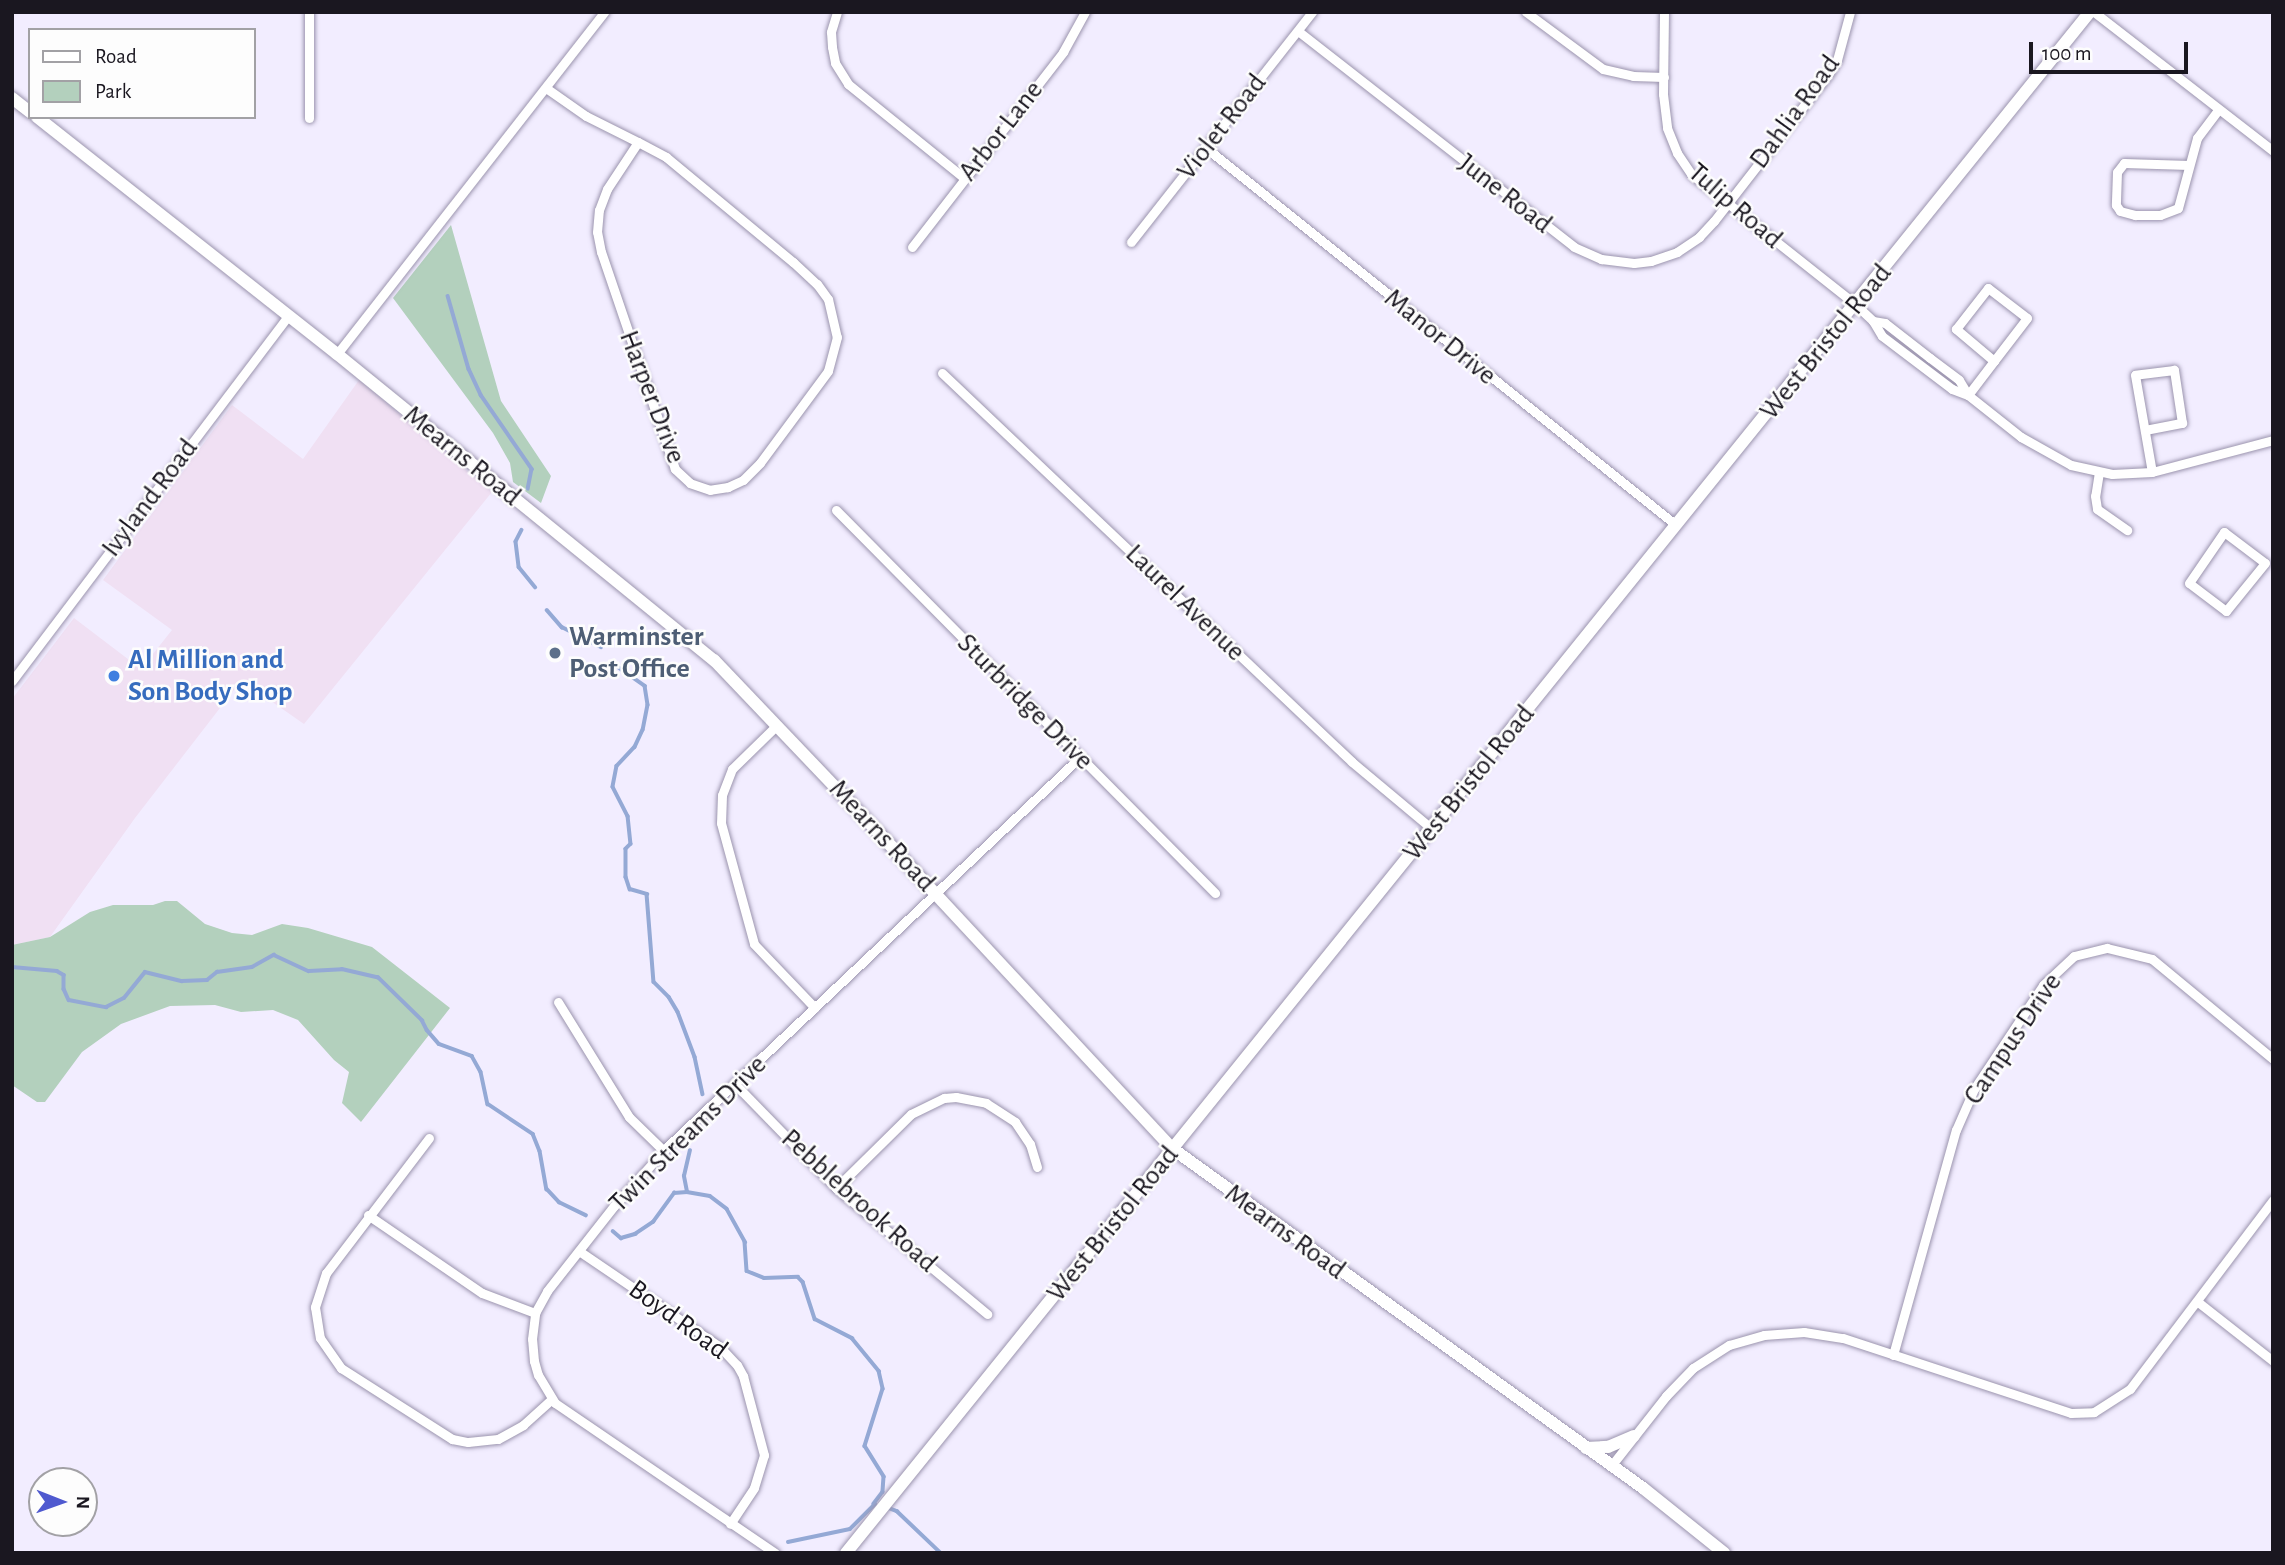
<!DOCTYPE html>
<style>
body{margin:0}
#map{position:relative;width:2285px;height:1565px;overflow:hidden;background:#f2edff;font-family:"Alegreya Sans",sans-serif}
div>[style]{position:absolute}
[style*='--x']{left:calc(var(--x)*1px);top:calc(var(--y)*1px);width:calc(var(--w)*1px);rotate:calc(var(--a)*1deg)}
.commercial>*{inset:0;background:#f0e0f3}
.green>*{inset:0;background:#b3d0bd}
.stream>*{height:3.5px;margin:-1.75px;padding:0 1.75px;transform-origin:1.75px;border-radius:1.75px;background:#94a9d5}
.roads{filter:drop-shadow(0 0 2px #9b94ae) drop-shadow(0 0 2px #9b94ae)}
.street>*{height:9px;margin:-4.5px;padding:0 4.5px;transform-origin:4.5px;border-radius:4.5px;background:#fff}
.secondary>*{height:12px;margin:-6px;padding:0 6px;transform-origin:6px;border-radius:6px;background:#fff}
.dots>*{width:19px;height:19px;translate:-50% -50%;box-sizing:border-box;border:4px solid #fdfdfd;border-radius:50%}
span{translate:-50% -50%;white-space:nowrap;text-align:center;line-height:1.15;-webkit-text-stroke:5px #fdfdfd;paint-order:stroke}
.street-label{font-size:28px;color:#1a1720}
.service-label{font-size:28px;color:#4e5e75;font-weight:700}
.left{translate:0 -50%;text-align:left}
.shop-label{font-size:28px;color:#366cbe;font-weight:700}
.frame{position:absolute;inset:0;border:14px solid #1a1720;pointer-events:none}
.legend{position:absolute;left:28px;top:28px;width:228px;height:91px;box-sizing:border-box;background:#fdfdfd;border:2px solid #a2a1a5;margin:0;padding:9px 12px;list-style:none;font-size:21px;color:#1a1720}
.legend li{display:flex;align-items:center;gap:14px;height:35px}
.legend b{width:35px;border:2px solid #a2a1a5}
.north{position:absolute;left:28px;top:1467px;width:70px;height:70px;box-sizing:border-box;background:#fdfdfd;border:2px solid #a2a1a5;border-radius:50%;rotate:91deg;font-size:19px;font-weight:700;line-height:28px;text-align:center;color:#1a1720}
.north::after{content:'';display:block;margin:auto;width:24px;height:32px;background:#4f59cf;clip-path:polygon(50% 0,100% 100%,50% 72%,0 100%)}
.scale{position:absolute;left:2029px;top:42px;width:159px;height:32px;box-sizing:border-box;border:4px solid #1a1720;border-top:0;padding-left:9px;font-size:21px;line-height:24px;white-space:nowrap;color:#1a1720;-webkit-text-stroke:5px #fdfdfd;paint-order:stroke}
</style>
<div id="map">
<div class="commercial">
<div style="clip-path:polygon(359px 380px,492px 492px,304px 724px,248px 685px,237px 686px,135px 818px,50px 937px,12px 945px,12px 699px,74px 618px,141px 669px,172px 630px,103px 580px,232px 405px,303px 459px)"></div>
</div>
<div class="green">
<div style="clip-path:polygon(451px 225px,501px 401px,551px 476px,541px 503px,513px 482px,510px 463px,493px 433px,393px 298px)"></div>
<div style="clip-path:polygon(165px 901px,177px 901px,205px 924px,232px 933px,252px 935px,282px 924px,308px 928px,372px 947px,450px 1008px,361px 1122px,342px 1103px,349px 1072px,334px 1060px,298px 1020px,273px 1010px,241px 1012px,215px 1005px,170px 1006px,121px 1024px,82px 1052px,45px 1102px,37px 1102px,12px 1085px,12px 945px,50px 937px,90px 912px,113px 905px,153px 905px)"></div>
</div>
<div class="stream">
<div style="--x:448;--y:296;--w:76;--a:74"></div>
<div style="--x:469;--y:369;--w:29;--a:65"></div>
<div style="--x:481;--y:395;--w:90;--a:55.4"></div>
<div style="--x:532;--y:469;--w:20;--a:101"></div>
<div style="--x:522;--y:530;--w:13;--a:117"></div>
<div style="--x:516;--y:542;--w:25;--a:83"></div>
<div style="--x:519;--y:567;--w:26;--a:51"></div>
<div style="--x:547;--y:610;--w:23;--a:49"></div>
<div style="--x:562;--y:627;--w:44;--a:27.1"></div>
<div style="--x:618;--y:667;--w:33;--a:35"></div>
<div style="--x:645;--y:686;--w:19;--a:81"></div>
<div style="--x:648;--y:705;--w:25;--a:101"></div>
<div style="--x:643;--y:730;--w:19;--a:115"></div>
<div style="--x:635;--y:747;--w:26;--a:133"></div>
<div style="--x:617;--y:766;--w:21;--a:101"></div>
<div style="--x:613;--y:787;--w:33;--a:63"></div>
<div style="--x:628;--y:816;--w:28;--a:84"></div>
<div style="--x:631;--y:844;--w:7;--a:135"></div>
<div style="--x:626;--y:849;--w:28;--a:90"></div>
<div style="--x:626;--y:877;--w:13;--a:72"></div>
<div style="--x:630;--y:889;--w:18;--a:16"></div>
<div style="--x:647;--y:894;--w:88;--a:85.5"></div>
<div style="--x:654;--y:982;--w:21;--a:45"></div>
<div style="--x:669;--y:997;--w:17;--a:59"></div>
<div style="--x:678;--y:1012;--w:48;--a:69.3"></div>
<div style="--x:695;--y:1057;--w:38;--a:78"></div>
<div style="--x:12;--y:967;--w:45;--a:5.1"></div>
<div style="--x:57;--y:971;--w:8;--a:30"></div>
<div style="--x:64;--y:975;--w:14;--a:90"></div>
<div style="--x:64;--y:989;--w:12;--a:66"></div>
<div style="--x:69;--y:1000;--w:38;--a:11"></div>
<div style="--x:106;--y:1007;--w:20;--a:-27"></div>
<div style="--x:124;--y:998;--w:33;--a:-51"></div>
<div style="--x:145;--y:972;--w:38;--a:14"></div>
<div style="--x:182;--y:981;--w:25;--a:-2"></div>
<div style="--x:207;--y:980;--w:13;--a:-39"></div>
<div style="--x:217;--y:972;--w:35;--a:-8"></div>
<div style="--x:252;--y:967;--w:25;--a:-29"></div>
<div style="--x:274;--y:955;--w:38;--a:25"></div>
<div style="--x:309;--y:971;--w:33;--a:-3"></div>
<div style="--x:342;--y:969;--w:37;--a:13"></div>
<div style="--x:378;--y:977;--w:62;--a:44.3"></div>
<div style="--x:422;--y:1020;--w:11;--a:63"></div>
<div style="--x:427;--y:1030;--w:18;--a:49"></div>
<div style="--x:439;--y:1044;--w:35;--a:20"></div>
<div style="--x:472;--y:1056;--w:18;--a:61"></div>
<div style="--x:481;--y:1072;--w:33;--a:78"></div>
<div style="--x:488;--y:1104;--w:54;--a:33.7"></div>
<div style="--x:533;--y:1134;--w:18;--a:68"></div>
<div style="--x:540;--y:1151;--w:39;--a:80"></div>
<div style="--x:547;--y:1189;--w:18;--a:47"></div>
<div style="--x:559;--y:1202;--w:30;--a:26"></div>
<div style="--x:687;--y:1192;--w:16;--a:-101"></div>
<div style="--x:684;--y:1176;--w:26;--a:-77"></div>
<div style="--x:613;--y:1231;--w:11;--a:41"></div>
<div style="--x:621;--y:1238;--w:15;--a:-16"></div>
<div style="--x:635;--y:1234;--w:22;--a:-34"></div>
<div style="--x:653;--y:1222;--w:36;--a:-54"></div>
<div style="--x:674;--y:1193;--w:13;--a:-4"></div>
<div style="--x:687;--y:1192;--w:23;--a:10"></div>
<div style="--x:710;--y:1196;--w:21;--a:37"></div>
<div style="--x:727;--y:1209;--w:38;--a:61"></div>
<div style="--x:745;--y:1242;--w:29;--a:86"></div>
<div style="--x:747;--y:1271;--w:18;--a:22"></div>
<div style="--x:764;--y:1278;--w:34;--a:-2"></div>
<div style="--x:798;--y:1277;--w:7;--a:45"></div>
<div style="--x:803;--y:1282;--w:39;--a:72"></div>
<div style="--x:815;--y:1319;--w:42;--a:27.2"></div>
<div style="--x:852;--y:1338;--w:43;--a:50.7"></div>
<div style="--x:879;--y:1371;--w:18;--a:77"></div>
<div style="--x:883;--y:1389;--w:60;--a:107.5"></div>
<div style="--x:865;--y:1446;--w:36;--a:58"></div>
<div style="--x:884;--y:1477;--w:15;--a:94"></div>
<div style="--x:883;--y:1492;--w:15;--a:127"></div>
<div style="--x:886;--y:1507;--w:12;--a:20"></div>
<div style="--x:897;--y:1511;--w:61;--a:43.7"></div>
<div style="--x:788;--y:1542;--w:63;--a:-11.8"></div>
<div style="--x:850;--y:1529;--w:35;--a:-45"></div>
</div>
<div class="roads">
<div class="street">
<div style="--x:309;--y:12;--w:106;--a:90"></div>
<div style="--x:837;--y:12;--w:21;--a:107"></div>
<div style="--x:831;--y:32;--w:15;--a:86"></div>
<div style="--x:832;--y:47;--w:16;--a:79"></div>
<div style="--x:835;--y:63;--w:25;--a:58"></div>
<div style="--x:848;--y:84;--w:149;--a:39"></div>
<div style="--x:1526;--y:12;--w:96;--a:36.5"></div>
<div style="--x:1603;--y:69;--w:31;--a:13"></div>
<div style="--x:1633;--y:76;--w:31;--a:2"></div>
<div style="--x:1664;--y:12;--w:82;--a:90.7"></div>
<div style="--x:1663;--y:94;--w:34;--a:83"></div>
<div style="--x:1667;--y:128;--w:27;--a:68"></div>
<div style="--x:1677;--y:153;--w:25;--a:56"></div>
<div style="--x:1691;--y:174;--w:211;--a:38.4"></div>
<div style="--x:1856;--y:305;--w:23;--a:43"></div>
<div style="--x:1873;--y:321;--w:17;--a:59"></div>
<div style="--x:1882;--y:336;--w:88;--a:37.1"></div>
<div style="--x:1952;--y:389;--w:17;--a:21"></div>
<div style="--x:2094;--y:12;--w:227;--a:37.8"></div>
<div style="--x:1298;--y:31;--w:350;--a:38"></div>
<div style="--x:1574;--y:247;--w:30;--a:24"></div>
<div style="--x:1601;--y:259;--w:33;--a:7"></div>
<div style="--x:1634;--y:263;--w:17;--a:-7"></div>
<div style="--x:1651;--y:261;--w:28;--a:-19"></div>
<div style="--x:1677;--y:252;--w:27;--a:-34"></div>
<div style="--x:1699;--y:237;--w:22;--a:-47"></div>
<div style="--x:1714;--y:221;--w:184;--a:-52.1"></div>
<div style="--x:1827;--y:76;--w:19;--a:-58"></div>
<div style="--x:1837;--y:60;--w:50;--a:-74.8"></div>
<div style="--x:546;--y:88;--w:49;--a:35"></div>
<div style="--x:586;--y:116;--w:58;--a:26.6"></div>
<div style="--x:638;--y:142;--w:32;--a:28"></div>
<div style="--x:666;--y:157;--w:165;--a:39.6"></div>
<div style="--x:793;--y:262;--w:33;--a:43"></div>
<div style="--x:817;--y:284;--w:19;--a:54"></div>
<div style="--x:828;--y:299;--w:39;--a:77"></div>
<div style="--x:837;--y:337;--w:35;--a:105"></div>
<div style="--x:828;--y:371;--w:114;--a:126.5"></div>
<div style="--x:760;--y:463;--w:24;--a:135"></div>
<div style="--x:743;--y:480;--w:17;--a:155"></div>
<div style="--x:728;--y:487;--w:18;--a:171"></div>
<div style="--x:710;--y:490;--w:21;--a:-161"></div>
<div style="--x:690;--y:483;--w:21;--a:-137"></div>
<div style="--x:675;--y:469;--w:229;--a:-108.8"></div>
<div style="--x:601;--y:252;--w:20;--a:-101"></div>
<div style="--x:597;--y:232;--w:22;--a:-85"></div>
<div style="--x:599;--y:210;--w:22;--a:-69"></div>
<div style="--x:607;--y:189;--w:56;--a:-56.6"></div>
<div style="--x:1205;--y:147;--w:604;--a:38.75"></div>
<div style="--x:2189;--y:165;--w:65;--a:-178.2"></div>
<div style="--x:2124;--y:163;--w:11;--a:128"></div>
<div style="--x:2117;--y:172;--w:33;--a:92"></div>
<div style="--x:2116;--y:205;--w:7;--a:56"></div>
<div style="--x:2120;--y:211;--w:16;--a:15"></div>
<div style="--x:2135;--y:215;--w:25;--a:0"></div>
<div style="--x:2160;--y:215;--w:19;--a:-21"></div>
<div style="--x:2178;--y:208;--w:73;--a:-74.8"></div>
<div style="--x:2197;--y:138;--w:36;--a:-53"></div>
<div style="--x:1131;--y:242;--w:293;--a:-51.8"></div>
<div style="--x:912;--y:247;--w:247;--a:-52.2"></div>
<div style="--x:1063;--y:52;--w:46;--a:-61.2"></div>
<div style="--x:1988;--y:288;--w:49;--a:37.6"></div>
<div style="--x:2027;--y:318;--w:54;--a:127.5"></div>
<div style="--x:1994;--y:361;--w:50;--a:-139.9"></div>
<div style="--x:1956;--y:329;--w:52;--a:-52"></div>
<div style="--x:1873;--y:321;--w:12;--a:9"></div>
<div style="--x:1885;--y:323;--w:57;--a:37.9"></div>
<div style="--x:1930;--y:358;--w:36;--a:37"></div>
<div style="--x:1959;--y:380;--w:17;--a:59"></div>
<div style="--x:1968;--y:395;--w:68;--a:38.4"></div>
<div style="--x:2021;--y:437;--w:57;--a:29.2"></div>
<div style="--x:2071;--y:465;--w:42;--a:12.4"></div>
<div style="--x:2112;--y:474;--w:40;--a:-2.9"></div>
<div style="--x:2152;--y:472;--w:125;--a:-14.8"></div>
<div style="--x:337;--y:354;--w:434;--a:-52"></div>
<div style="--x:942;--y:373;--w:565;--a:43.49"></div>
<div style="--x:1352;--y:762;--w:104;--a:39.9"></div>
<div style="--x:1968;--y:395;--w:43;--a:-52.6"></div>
<div style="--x:2145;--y:430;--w:38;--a:-11"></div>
<div style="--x:2182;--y:423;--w:54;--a:-98.6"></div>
<div style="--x:2174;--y:370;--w:39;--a:173"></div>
<div style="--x:2135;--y:375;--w:98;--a:80.1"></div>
<div style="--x:2099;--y:472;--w:24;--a:99"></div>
<div style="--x:2095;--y:496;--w:13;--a:81"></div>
<div style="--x:2097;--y:509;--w:37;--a:35"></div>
<div style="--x:836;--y:510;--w:539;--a:45.3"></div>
<div style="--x:2224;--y:532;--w:51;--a:37.1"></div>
<div style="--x:2265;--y:563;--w:62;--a:129.1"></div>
<div style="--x:2226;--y:611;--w:46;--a:-142.9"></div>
<div style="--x:2189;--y:583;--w:62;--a:-55.5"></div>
<div style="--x:12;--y:681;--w:458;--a:-52.9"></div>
<div style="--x:777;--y:725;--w:63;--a:135.6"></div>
<div style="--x:732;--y:769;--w:28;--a:111"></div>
<div style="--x:722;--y:795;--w:28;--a:92"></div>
<div style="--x:721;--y:823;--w:125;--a:74.7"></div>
<div style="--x:754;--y:944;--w:88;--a:46.4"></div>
<div style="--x:558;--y:1002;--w:135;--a:58.3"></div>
<div style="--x:629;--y:1117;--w:49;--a:44.2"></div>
<div style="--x:735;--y:1084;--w:145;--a:45.8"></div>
<div style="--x:836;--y:1188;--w:197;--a:39.8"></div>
<div style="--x:429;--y:1138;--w:170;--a:127.3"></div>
<div style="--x:326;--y:1273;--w:36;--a:108"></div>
<div style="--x:315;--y:1307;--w:31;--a:81"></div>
<div style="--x:320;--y:1338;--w:37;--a:55"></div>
<div style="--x:341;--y:1368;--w:132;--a:32.6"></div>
<div style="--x:452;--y:1439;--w:16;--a:11"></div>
<div style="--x:468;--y:1442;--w:30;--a:-6"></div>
<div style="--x:498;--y:1439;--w:29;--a:-29"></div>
<div style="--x:523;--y:1425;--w:39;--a:-42"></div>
<div style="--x:836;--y:1188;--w:105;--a:-44.6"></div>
<div style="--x:911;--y:1114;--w:37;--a:-26"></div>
<div style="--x:944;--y:1098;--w:12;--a:-5"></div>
<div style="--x:956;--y:1097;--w:31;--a:11"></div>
<div style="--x:986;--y:1103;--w:35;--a:33"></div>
<div style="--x:1015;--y:1122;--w:27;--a:56"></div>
<div style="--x:1030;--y:1144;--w:24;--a:73"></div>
<div style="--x:368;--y:1215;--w:138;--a:34.4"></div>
<div style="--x:482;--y:1293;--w:57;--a:20.7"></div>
<div style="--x:579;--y:1251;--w:171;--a:34.2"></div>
<div style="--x:720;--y:1347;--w:25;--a:47"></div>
<div style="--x:737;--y:1365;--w:13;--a:61"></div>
<div style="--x:743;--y:1376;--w:82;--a:75.1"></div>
<div style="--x:764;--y:1455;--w:34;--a:107"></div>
<div style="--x:754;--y:1488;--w:43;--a:123.7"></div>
<div style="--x:2198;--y:1302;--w:95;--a:38.2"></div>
<div style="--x:1893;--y:1355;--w:234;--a:-74.4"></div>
<div style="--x:1956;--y:1130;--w:45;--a:-66.3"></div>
<div style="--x:1974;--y:1089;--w:125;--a:-56.4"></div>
<div style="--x:2043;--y:985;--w:42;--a:-43.1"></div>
<div style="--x:2074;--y:956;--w:34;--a:-14"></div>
<div style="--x:2107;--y:948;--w:46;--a:13.7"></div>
<div style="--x:2152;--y:959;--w:157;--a:39.6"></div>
<div style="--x:1611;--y:1466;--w:89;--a:-51.8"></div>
<div style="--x:1666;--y:1396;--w:39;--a:-46"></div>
<div style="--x:1693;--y:1368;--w:43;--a:-32.6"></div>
<div style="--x:1729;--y:1345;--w:36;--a:-16"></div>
<div style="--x:1764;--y:1335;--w:40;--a:-4.3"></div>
<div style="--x:1804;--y:1332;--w:39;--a:9"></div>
<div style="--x:1843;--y:1338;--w:240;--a:18.2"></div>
<div style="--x:2071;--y:1413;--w:23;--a:-2"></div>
<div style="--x:2094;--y:1412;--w:43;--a:-32.6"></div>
<div style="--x:2130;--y:1389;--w:237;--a:-52.9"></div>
<div style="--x:775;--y:1553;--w:266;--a:-145.7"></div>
<div style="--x:555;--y:1403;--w:33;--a:-121"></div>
<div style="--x:538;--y:1375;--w:15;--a:-106"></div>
<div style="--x:534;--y:1361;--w:22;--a:-95"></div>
<div style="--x:532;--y:1339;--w:26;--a:-83"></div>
<div style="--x:535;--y:1313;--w:25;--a:-61"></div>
<div style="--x:547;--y:1291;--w:108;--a:-51.8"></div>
<div style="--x:614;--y:1206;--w:81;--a:-48"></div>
<div style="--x:668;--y:1146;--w:567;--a:-43.36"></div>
</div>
<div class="secondary">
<div style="--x:12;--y:98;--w:23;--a:38"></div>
<div style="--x:37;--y:117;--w:382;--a:38.3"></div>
<div style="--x:337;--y:354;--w:486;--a:39.1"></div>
<div style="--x:714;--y:660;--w:257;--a:46.4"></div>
<div style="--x:891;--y:846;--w:414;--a:47.1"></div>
<div style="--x:1173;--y:1149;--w:580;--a:35.8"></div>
<div style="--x:1643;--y:1488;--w:104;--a:38.7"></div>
<div style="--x:1586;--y:1448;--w:22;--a:-3"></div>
<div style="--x:1608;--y:1447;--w:28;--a:-23"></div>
<div style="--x:846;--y:1553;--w:1980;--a:-51.09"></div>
</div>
</div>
<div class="dots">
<div style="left:555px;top:653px;background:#5c6f8a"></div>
<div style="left:114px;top:676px;background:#3f7fe0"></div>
</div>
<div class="street-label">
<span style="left:1795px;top:112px;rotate:-54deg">Dahlia Road</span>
<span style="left:1222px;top:127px;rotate:-52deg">Violet Road</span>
<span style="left:1001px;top:131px;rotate:-52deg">Arbor Lane</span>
<span style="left:1505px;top:194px;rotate:38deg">June Road</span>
<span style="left:1735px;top:206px;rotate:41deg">Tulip Road</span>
<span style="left:1440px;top:337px;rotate:39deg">Manor Drive</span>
<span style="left:1826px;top:342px;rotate:-51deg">West Bristol Road</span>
<span style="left:652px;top:397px;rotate:69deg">Harper Drive</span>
<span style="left:462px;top:456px;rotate:39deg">Mearns Road</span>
<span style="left:150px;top:498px;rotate:-53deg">Ivyland Road</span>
<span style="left:1185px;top:603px;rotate:44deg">Laurel Avenue</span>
<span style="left:1025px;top:702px;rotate:45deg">Sturbridge Drive</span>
<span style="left:1469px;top:783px;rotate:-51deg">West Bristol Road</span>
<span style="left:882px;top:836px;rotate:47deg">Mearns Road</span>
<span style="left:2013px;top:1039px;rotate:-56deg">Campus Drive</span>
<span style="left:688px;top:1134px;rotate:-45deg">Twin Streams Drive</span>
<span style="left:859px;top:1201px;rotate:42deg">Pebblebrook Road</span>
<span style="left:1113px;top:1224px;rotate:-51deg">West Bristol Road</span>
<span style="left:1285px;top:1232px;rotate:36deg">Mearns Road</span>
<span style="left:678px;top:1320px;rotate:36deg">Boyd Road</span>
</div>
<div class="service-label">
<span class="left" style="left:569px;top:653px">Warminster<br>Post Office</span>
</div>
<div class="shop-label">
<span class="left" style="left:128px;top:676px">Al Million and<br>Son Body Shop</span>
</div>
<div class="frame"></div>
<ul class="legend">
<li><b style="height:9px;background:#fff"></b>Road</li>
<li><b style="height:19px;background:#b3d0bd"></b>Park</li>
</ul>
<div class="north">N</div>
<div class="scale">100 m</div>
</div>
